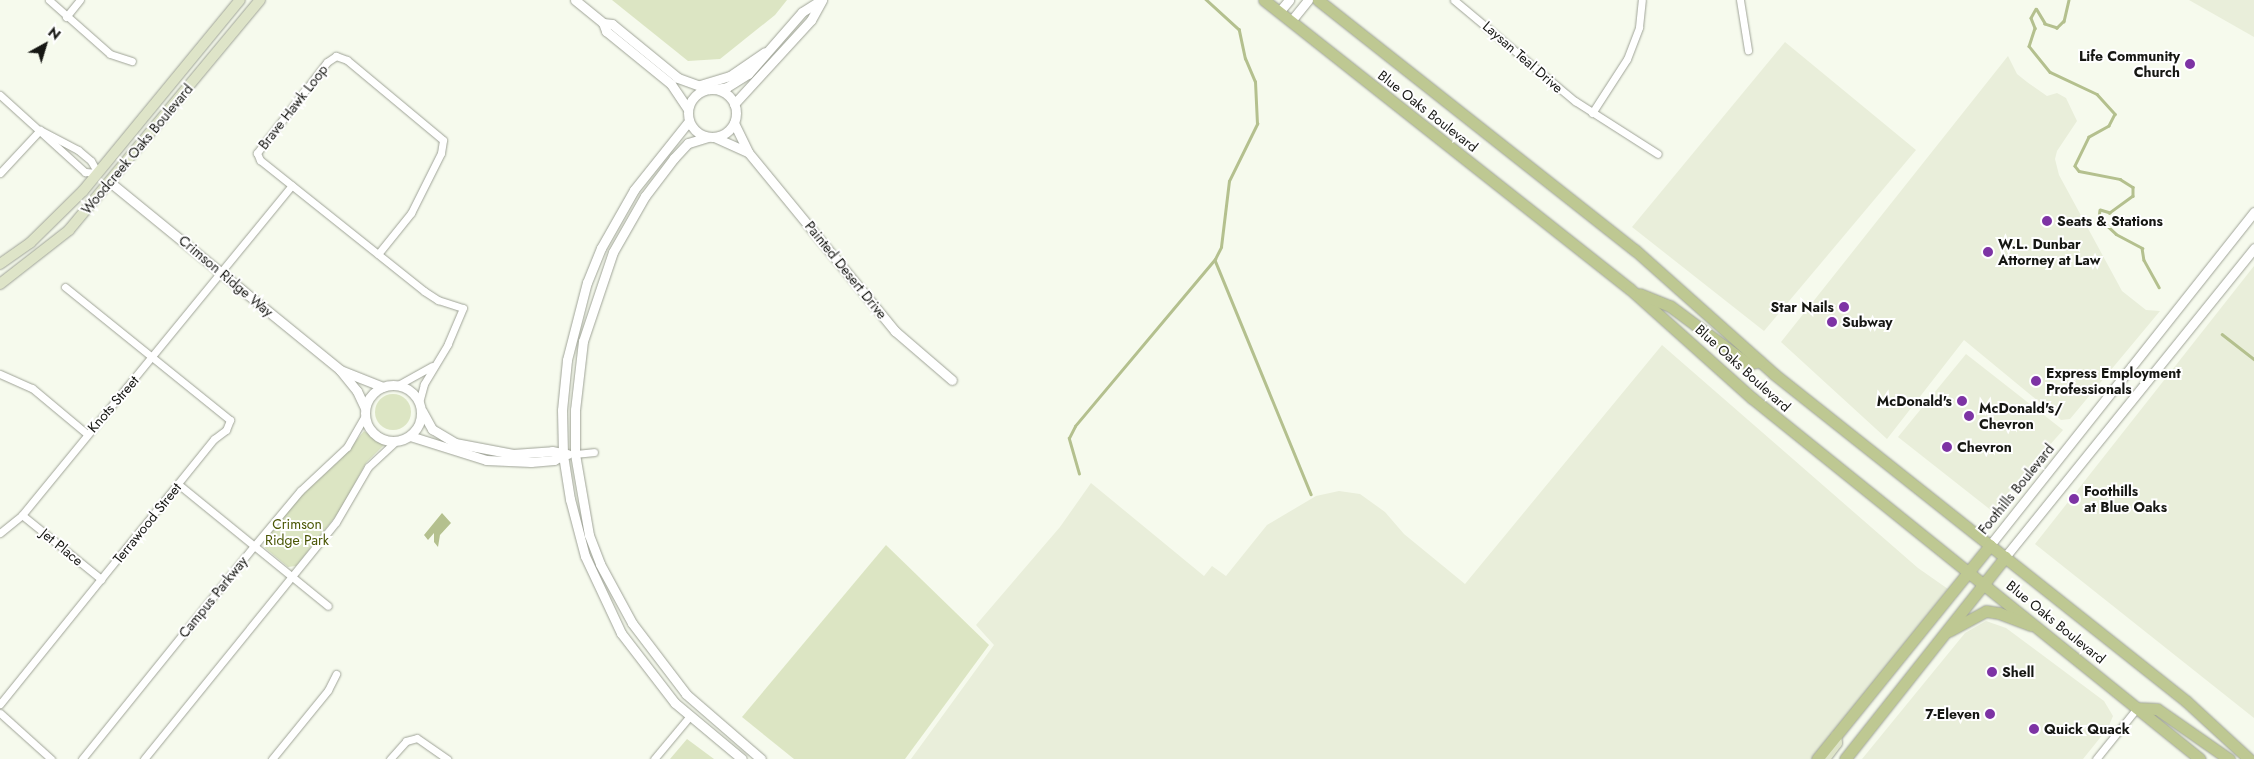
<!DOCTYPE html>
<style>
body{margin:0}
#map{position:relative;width:2254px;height:759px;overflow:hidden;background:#f6faed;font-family:Jost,sans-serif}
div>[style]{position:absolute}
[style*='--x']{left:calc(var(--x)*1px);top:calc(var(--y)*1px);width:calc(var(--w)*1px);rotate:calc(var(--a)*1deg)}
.built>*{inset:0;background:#e9eeda}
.green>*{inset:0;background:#dce5c3}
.round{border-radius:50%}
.water>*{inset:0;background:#b4c08e}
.stream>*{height:2.5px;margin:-1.25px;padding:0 1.25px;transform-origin:1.25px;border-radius:1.25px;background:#b4c08e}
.roads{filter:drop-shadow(0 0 1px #9fa397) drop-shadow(0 0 1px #9fa397)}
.minor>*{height:7px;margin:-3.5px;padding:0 3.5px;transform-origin:3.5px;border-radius:3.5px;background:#fff}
.tertiary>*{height:9px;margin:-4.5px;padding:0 4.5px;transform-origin:4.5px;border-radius:4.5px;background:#fff}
.tertiary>.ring{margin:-4.5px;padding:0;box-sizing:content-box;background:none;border:9px solid #fff;border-radius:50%}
.secondary>*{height:10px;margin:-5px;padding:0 5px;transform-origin:5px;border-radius:5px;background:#dee4c8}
.primary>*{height:11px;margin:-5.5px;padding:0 5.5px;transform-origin:5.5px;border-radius:5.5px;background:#bec892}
.dots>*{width:14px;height:14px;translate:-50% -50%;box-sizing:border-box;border:2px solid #fff;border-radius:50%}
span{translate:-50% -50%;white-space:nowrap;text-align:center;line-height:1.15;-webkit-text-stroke:4px #fff;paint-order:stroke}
.poi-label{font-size:14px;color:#161713;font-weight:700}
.right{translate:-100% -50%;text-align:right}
.left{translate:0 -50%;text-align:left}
.street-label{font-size:14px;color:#161713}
.park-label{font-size:14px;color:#4a5604}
.north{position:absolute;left:20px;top:20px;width:50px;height:50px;-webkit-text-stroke:4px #fff;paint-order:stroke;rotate:39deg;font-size:14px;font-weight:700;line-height:20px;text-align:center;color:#161713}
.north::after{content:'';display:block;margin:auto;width:18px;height:22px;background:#161713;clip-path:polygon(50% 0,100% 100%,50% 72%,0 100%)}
</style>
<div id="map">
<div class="built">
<div style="clip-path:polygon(2189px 0,2254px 0,2254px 37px)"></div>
<div style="clip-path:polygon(1785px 42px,1916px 150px,1764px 331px,1632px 227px)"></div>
<div style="clip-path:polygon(2008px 56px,2017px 74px,2027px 82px,2047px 96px,2057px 93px,2066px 98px,2077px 121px,2057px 151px,2055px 159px,2059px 175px,2122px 291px,2146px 310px,2160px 311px,2070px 419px,2061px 420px,1964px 340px,1887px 439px,1781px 342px)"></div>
<div style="clip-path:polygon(2254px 266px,2254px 718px,2035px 544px)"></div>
<div style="clip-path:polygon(1662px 345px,1918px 568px,1948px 589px,1812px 759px,911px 759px,994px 645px,976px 625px,1060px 527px,1091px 483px,1204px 576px,1212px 566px,1226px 576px,1267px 525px,1316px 496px,1339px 491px,1360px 494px,1385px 512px,1404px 534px,1465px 584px)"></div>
<div style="clip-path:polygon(1966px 354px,2063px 430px,1992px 511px,1898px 437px)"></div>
<div style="clip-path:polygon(1986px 621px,2006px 628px,2104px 701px,2113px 716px,2108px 728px,2083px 759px,1862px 759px,1965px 633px)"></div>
</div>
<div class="green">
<div style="clip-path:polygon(612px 0,787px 0,775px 15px,720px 59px,688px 61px)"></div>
<div class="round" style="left:375px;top:394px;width:36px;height:36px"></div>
<div style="clip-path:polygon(364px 431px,384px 445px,366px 463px,339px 512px,317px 540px,296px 566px,288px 567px,265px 548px,264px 541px,299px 498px,341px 459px)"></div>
<div style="clip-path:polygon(886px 545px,989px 645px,905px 759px,794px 759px,742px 717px)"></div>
<div style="clip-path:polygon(687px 739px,714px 759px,670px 759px)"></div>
</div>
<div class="water">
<div style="clip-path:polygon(442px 513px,451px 523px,440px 535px,438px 547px,434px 542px,434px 533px,428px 540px,424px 535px)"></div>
</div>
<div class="stream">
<div style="--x:2069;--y:0;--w:22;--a:103"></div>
<div style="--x:2064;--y:21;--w:10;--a:135"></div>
<div style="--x:2057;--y:28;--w:13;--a:-162"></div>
<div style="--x:2045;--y:24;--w:17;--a:-121"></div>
<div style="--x:2036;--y:9;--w:10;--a:119"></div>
<div style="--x:2031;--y:18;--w:11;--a:68"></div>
<div style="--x:2035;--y:28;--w:19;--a:108"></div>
<div style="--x:2029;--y:46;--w:33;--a:51"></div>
<div style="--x:2050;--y:72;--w:52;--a:25.1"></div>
<div style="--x:2097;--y:94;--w:27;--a:48"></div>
<div style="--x:2115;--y:114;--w:13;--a:117"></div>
<div style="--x:2109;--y:126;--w:23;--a:151"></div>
<div style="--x:2089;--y:137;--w:32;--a:116"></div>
<div style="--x:2075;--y:166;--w:6;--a:51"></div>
<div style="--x:2079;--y:171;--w:42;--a:11"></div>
<div style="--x:2120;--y:179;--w:15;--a:32"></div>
<div style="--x:2133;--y:187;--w:9;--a:90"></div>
<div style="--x:2133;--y:196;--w:29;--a:144"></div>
<div style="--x:2110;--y:213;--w:10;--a:-163"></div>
<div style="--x:2100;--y:210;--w:8;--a:97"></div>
<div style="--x:2099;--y:218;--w:23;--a:43"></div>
<div style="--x:2116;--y:234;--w:30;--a:28"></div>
<div style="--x:2142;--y:248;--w:12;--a:81"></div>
<div style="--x:2144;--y:260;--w:31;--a:61"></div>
<div style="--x:1215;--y:260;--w:253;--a:67.7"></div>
<div style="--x:2222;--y:334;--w:41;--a:38"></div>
<div style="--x:1079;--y:474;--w:37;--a:-106"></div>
<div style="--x:1069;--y:438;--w:13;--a:-63"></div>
<div style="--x:1075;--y:426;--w:218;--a:-50"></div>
<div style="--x:1215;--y:259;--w:13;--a:-63"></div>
<div style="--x:1221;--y:247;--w:66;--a:-83.1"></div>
<div style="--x:1229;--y:181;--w:64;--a:-63.8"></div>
<div style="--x:1257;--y:124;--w:42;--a:-92.7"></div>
<div style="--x:1255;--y:82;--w:25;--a:-113"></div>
<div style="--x:1245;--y:59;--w:30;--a:-102"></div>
<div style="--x:1239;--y:30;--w:45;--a:-137.7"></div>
</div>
<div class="roads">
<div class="minor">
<div style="--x:49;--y:0;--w:81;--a:41.5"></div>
<div style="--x:110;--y:54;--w:23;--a:18"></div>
<div style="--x:1454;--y:0;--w:158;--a:39.9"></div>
<div style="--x:1575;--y:101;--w:98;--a:32.6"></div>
<div style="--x:1740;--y:0;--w:51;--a:80.9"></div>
<div style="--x:66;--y:17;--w:22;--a:-51"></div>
<div style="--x:0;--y:95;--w:115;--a:42.2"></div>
<div style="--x:85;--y:172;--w:13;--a:4"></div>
<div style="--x:1592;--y:113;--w:64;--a:-57.1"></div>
<div style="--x:1627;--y:59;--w:34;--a:-69"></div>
<div style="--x:1639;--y:27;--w:27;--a:-84"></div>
<div style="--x:42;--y:131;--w:41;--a:27.8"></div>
<div style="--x:78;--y:150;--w:17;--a:40"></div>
<div style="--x:91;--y:161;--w:14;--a:60"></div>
<div style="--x:0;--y:173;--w:59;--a:-47.1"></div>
<div style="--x:378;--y:254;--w:53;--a:-51.2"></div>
<div style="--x:411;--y:213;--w:67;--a:-63.4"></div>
<div style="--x:441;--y:153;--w:13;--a:-81"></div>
<div style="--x:443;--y:140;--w:125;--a:-140.2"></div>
<div style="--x:347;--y:60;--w:12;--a:-160"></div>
<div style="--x:336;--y:56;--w:11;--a:146"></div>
<div style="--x:327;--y:62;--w:115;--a:127.6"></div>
<div style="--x:257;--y:153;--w:8;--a:67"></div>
<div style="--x:260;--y:160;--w:210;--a:38.6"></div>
<div style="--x:424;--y:291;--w:17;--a:33"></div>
<div style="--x:438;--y:300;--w:26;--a:18"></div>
<div style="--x:463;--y:308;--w:39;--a:113"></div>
<div style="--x:448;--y:344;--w:47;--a:121"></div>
<div style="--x:424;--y:384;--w:20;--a:105"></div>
<div style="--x:0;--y:374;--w:35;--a:24"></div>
<div style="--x:32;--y:388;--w:72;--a:39.9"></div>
<div style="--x:398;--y:385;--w:39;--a:-29"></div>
<div style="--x:575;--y:454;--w:19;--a:-6"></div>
<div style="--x:178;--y:484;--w:193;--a:39.1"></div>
<div style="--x:22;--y:515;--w:102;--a:39"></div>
<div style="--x:0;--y:533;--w:28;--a:-39"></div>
<div style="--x:22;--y:515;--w:426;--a:-50.7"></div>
<div style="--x:0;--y:704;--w:341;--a:-51.1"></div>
<div style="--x:214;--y:439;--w:15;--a:-37"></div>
<div style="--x:226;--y:430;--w:11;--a:-68"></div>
<div style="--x:230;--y:420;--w:212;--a:-141.1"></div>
<div style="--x:0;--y:713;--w:69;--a:42"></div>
<div style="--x:82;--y:759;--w:274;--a:-51.1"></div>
<div style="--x:254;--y:546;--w:72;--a:-50.1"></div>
<div style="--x:300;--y:491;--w:64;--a:-43.1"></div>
<div style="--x:347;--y:447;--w:36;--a:-60"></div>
<div style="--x:144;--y:759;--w:305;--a:-51"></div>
<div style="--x:336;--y:522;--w:64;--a:-59.8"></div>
<div style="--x:368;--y:467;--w:38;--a:-43"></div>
<div style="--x:272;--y:759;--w:89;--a:-50.9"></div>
<div style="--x:328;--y:690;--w:18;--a:-63"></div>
<div style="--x:390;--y:759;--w:24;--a:-48"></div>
<div style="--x:406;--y:741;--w:11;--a:-15"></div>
<div style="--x:417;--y:738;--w:37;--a:35"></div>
<div style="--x:654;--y:759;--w:56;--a:-50.1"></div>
<div style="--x:2096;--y:759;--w:65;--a:-51.2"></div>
</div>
<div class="tertiary">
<div style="--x:575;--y:0;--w:36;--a:39"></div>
<div style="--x:603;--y:23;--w:9;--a:6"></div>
<div style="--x:612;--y:24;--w:85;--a:39.3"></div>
<div style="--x:678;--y:78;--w:33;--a:20"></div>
<div style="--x:1279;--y:12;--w:16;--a:-50"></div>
<div style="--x:1291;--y:21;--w:27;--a:-51"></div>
<div style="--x:603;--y:23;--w:9;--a:69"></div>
<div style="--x:606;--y:31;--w:84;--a:39.2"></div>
<div style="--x:671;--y:84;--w:30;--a:56"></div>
<div style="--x:700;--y:85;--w:31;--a:-17"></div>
<div style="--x:730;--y:76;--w:42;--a:-34.4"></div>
<div style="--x:716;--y:89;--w:11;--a:-10"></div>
<div style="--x:727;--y:87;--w:25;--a:-32"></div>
<div style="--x:748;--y:74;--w:82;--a:-48.9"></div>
<div style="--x:802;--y:12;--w:22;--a:-32"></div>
<div class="ring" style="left:688px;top:89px;width:39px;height:39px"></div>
<div style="--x:734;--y:104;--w:114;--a:-47.5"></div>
<div style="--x:811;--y:20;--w:23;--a:-61"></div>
<div style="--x:689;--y:121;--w:88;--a:128.6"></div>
<div style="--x:634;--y:190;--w:67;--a:119.6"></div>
<div style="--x:601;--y:248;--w:37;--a:112"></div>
<div style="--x:587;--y:282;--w:81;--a:104.4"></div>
<div style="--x:567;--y:360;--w:50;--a:95.7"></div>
<div style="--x:562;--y:410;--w:45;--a:88.7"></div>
<div style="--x:563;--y:455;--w:45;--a:81"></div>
<div style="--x:570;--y:499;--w:59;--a:75.3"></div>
<div style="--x:585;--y:556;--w:85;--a:64.9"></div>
<div style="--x:621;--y:633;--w:88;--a:52.4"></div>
<div style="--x:675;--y:703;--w:87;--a:39.9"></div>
<div style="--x:734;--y:123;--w:32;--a:64"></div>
<div style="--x:748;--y:152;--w:232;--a:50.6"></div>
<div style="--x:895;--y:331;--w:75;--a:40.7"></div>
<div style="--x:708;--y:137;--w:21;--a:163"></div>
<div style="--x:688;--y:143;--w:21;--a:133"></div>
<div style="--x:674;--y:158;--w:48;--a:127.3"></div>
<div style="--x:645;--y:196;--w:64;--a:119.7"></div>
<div style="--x:613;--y:252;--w:94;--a:108.6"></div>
<div style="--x:583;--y:341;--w:69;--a:96.6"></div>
<div style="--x:575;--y:410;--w:44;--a:90"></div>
<div style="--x:575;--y:454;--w:82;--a:80.2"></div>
<div style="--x:589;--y:535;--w:31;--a:69"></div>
<div style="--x:600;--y:564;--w:67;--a:61.5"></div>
<div style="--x:632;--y:623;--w:89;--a:52.7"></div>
<div style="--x:686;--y:694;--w:99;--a:40.9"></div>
<div style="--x:714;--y:137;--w:37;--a:24"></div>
<div style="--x:111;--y:183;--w:296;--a:39.2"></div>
<div style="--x:340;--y:370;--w:27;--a:51"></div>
<div style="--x:357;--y:391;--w:19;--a:65"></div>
<div style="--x:340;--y:370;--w:46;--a:21.6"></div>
<div class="ring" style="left:365px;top:385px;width:47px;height:47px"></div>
<div style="--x:422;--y:411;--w:21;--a:61"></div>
<div style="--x:432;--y:429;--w:27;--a:31"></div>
<div style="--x:455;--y:443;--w:59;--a:10.7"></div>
<div style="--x:513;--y:454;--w:39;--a:-4"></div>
<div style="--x:552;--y:451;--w:16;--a:11"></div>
<div style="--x:410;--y:436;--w:80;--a:17.5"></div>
<div style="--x:486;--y:460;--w:45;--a:2.5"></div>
<div style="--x:531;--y:462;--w:23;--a:-5"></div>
<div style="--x:554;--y:460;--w:10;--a:-29"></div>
<div style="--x:1990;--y:545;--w:425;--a:-51.6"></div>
<div style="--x:2005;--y:557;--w:397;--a:-51.1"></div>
</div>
<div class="secondary">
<div style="--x:0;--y:264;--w:37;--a:-35"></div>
<div style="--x:30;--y:243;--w:74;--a:-44.5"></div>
<div style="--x:83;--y:191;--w:247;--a:-50.6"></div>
<div style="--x:0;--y:284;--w:88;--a:-38"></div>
<div style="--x:69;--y:230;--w:299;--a:-50.3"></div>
<div style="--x:1825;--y:759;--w:20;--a:-53"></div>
<div style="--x:1837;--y:743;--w:7;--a:-98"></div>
</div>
<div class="primary">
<div style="--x:1264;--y:0;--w:466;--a:38.3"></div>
<div style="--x:1630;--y:289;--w:164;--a:41.8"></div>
<div style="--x:1752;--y:398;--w:575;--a:38.86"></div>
<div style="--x:1318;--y:0;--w:404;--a:38.3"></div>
<div style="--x:1635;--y:250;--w:186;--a:41.7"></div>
<div style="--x:1774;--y:374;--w:526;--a:38.44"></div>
<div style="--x:2186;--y:701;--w:86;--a:42.6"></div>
<div style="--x:1640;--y:294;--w:32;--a:22"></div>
<div style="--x:1670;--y:306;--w:97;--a:36.6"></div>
<div style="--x:1748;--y:364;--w:12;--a:-14"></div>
<div style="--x:1949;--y:631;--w:42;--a:-28.4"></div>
<div style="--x:1986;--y:611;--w:13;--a:9"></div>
<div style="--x:1999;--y:613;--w:34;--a:21"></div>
<div style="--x:2137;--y:708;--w:20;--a:3"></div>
<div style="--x:2157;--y:709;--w:88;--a:34.8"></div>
<div style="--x:1817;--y:759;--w:275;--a:-51"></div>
<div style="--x:1845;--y:759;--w:258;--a:-51.6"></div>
</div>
</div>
<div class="dots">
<div style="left:2190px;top:64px;background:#7d33a4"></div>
<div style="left:2047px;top:221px;background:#7d33a4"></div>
<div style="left:1988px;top:252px;background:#7d33a4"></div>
<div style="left:1844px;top:307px;background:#7d33a4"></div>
<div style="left:1832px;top:322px;background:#7d33a4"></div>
<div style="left:2036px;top:381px;background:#7d33a4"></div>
<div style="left:1962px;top:401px;background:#7d33a4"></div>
<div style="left:1969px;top:416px;background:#7d33a4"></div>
<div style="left:1947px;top:447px;background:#7d33a4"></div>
<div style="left:2074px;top:499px;background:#7d33a4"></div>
<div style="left:1992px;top:672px;background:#7d33a4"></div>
<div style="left:1990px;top:714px;background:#7d33a4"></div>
<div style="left:2034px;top:729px;background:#7d33a4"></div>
</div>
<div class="poi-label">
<span class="right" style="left:2180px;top:64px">Life Community<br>Church</span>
<span class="left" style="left:2057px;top:221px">Seats &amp; Stations</span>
<span class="left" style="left:1998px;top:252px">W.L. Dunbar<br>Attorney at Law</span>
<span class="right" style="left:1834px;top:307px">Star Nails</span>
<span class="left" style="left:1842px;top:322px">Subway</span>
<span class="left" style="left:2046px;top:381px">Express Employment<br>Professionals</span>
<span class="right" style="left:1952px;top:401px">McDonald's</span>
<span class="left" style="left:1979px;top:416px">McDonald's/<br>Chevron</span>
<span class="left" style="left:1957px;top:447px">Chevron</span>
<span class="left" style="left:2084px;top:499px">Foothills<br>at Blue Oaks</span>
<span class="left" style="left:2002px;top:672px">Shell</span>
<span class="right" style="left:1980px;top:714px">7-Eleven</span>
<span class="left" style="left:2044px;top:729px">Quick Quack</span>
</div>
<div class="street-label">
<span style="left:1523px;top:57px;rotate:41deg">Laysan Teal Drive</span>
<span style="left:293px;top:107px;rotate:-52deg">Brave Hawk Loop</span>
<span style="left:1428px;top:111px;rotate:38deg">Blue Oaks Boulevard</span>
<span style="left:137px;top:149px;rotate:-50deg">Woodcreek Oaks Boulevard</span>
<span style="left:846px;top:270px;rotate:51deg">Painted Desert Drive</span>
<span style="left:226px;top:276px;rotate:40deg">Crimson Ridge Way</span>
<span style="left:1743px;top:368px;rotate:42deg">Blue Oaks Boulevard</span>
<span style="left:113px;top:404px;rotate:-49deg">Knots Street</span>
<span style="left:2016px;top:489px;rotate:-51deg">Foothills Boulevard</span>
<span style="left:147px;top:523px;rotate:-51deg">Terrawood Street</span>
<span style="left:62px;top:547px;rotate:39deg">Jet Place</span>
<span style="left:213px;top:597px;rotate:-51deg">Campus Parkway</span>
<span style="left:2056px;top:622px;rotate:39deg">Blue Oaks Boulevard</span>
</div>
<div class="park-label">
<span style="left:297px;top:532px">Crimson<br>Ridge Park</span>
</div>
<div class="north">N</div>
</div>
